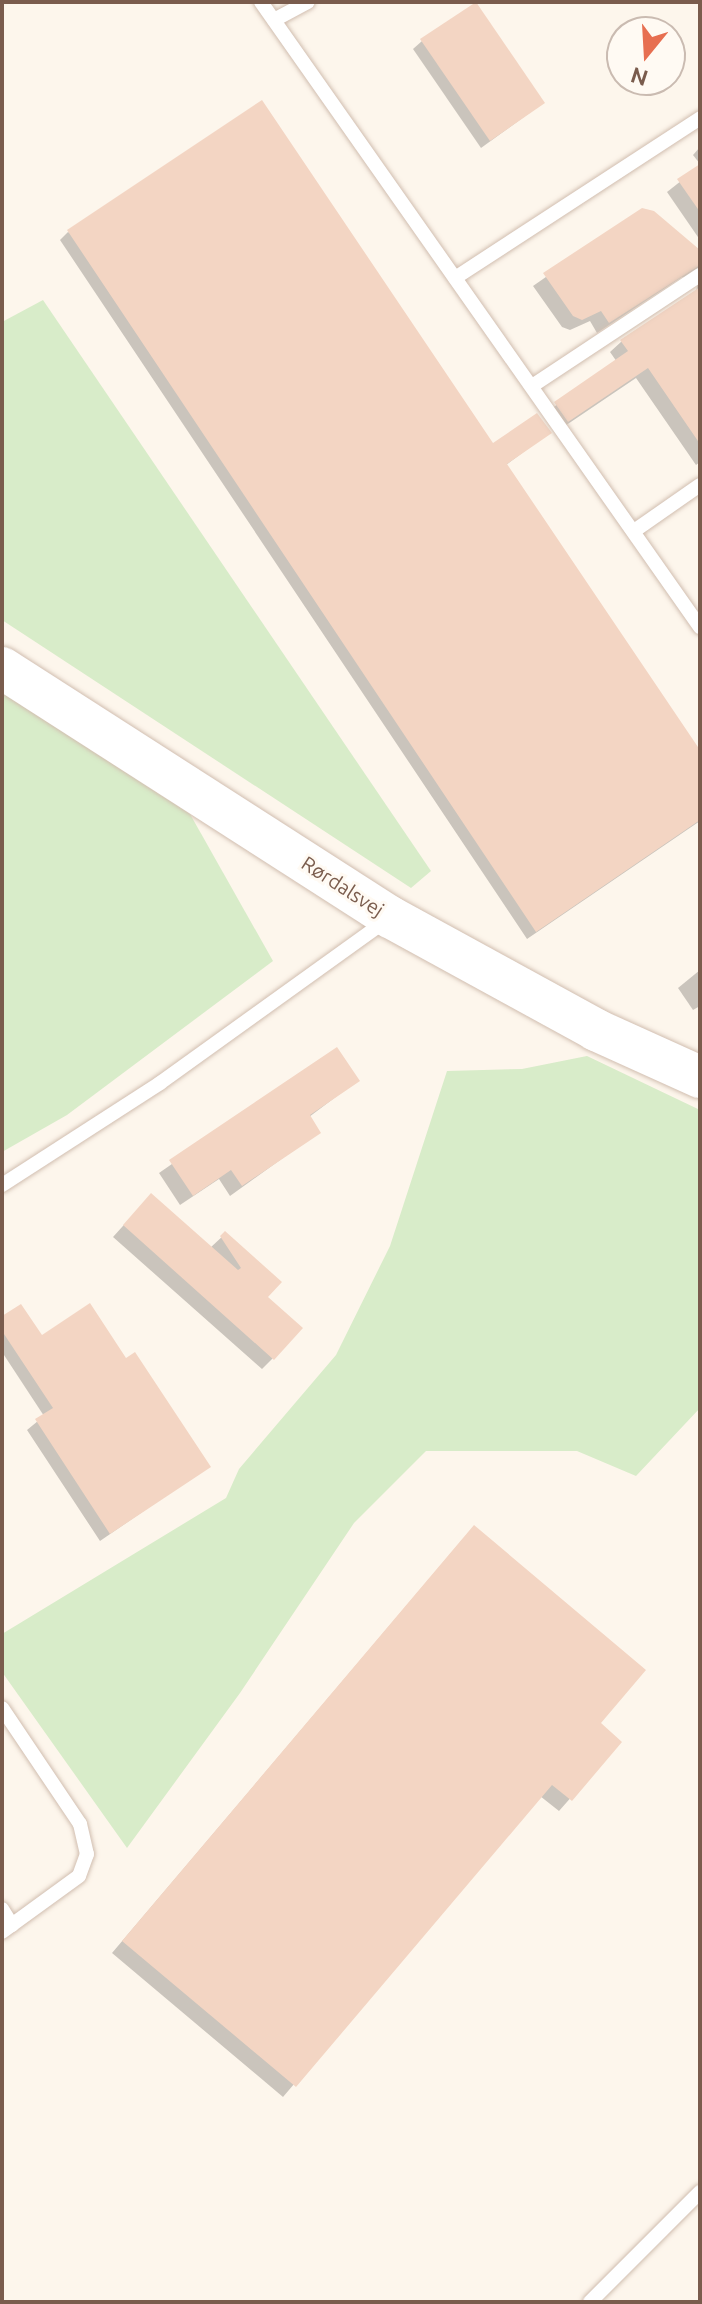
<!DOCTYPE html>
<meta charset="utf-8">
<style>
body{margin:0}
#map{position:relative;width:702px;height:2304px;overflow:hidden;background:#fdf6ec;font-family:Ubuntu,sans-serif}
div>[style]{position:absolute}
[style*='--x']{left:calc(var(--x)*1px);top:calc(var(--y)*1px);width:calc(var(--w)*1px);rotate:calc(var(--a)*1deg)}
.green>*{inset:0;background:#d8ecc9}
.shadow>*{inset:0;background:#0003}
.building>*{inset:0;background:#f3d5c3}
.roads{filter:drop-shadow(0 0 2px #d1beb0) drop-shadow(0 0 2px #d1beb0)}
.lane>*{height:14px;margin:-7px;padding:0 7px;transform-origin:7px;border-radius:7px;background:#fff}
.secondary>*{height:42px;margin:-21px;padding:0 21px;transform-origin:21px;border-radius:21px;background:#fff}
span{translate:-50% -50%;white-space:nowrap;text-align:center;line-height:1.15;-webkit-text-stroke:6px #fffaf3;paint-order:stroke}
.street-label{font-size:20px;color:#7a5c4d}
.frame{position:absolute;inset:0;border:4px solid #7a5c4d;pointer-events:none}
.north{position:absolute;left:606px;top:16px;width:80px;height:80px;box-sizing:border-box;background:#fffaf3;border:2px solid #cabbb1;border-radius:50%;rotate:198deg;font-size:22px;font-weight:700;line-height:32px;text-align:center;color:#7a5c4d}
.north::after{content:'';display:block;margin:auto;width:28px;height:36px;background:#e76f51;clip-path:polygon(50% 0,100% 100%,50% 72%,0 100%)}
</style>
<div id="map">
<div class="green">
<div style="clip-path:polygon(43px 300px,431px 871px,411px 888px,2px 620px,2px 322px)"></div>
<div style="clip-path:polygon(2px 693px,190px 814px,273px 961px,67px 1115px,2px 1152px)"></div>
<div style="clip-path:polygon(587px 1056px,700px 1110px,700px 1408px,636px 1476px,577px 1451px,426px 1451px,354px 1523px,240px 1693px,127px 1848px,2px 1672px,2px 1634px,226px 1498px,239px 1469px,336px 1355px,390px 1246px,447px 1071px,522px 1069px)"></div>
</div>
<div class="shadow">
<div style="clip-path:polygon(422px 41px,543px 103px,481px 148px,413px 49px)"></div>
<div style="clip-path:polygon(700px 147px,700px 164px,693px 155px)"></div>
<div style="clip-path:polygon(700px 166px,700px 240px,667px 192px)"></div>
<div style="clip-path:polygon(642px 210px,700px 251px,700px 462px,696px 465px,636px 378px,556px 432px,544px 414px,617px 362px,610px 352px,622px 341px,696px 292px,698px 280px,682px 277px,597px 333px,590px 321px,570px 330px,562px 327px,533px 286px)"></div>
<div style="clip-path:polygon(68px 232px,493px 446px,549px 433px,506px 465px,700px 753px,700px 821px,527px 939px,60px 240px)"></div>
<div style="clip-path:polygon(700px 970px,700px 1006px,693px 1010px,678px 988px)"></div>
<div style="clip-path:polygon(336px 1050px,357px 1081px,309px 1117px,319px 1132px,230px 1196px,219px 1179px,180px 1205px,159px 1173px)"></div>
<div style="clip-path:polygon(140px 1207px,210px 1248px,225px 1234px,266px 1297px,273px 1358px,262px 1369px,113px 1237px)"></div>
<div style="clip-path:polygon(2px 1318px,41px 1338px,126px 1361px,209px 1466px,100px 1541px,27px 1430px,44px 1416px,2px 1352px)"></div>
<div style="clip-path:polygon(463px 1539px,598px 1724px,620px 1742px,559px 1811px,540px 1796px,283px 2097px,112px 1953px)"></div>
</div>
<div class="building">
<div style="clip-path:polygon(476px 2px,545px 103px,490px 141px,420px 39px)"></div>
<div style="clip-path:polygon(262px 100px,493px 443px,537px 413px,552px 433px,507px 464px,700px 750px,700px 820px,536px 932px,67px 230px)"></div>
<div style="clip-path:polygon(700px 164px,700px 212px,677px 179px)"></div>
<div style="clip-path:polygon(642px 208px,654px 211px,700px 250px,700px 265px,609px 323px,601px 311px,582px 320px,573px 316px,543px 273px)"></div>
<div style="clip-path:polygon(700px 287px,700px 444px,648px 368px,568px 422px,554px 402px,628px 351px,620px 340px)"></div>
<div style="clip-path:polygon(337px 1047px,360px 1081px,310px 1115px,321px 1133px,242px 1186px,231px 1170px,193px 1196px,169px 1160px)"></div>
<div style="clip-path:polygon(151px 1193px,238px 1270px,241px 1268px,220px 1236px,225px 1231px,282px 1282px,268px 1297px,303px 1328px,274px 1360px,123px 1225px)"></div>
<div style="clip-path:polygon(90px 1303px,126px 1358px,135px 1352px,211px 1467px,110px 1534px,35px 1419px,53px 1408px,2px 1331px,2px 1316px,21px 1304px,42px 1335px)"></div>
<div style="clip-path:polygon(474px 1525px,646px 1670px,601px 1723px,622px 1742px,572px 1801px,552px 1785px,296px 2087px,122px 1941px)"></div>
</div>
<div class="roads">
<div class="lane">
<div style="--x:261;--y:2;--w:764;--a:54.92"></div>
<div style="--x:274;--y:20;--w:38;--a:-28"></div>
<div style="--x:455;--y:278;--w:293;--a:-33.1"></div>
<div style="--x:532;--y:386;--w:201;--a:-33.5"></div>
<div style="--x:634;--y:531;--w:80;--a:-34.9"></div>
<div style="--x:2;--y:1185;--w:188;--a:-32.8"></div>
<div style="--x:160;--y:1083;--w:279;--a:-35.7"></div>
<div style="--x:2;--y:1708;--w:140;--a:56.1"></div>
<div style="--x:80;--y:1824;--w:31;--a:77"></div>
<div style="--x:87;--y:1854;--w:23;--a:110"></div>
<div style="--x:79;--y:1876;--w:95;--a:144"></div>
<div style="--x:2;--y:1909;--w:19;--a:58"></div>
<div style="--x:590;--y:2302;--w:156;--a:-45"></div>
</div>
<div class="secondary">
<div style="--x:2;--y:668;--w:461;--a:32.7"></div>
<div style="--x:390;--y:917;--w:235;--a:28.7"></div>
<div style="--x:596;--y:1030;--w:114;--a:24.3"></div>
</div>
</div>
<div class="street-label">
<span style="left:343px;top:886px;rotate:33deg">Rørdalsvej</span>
</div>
<div class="frame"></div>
<div class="north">N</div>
</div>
